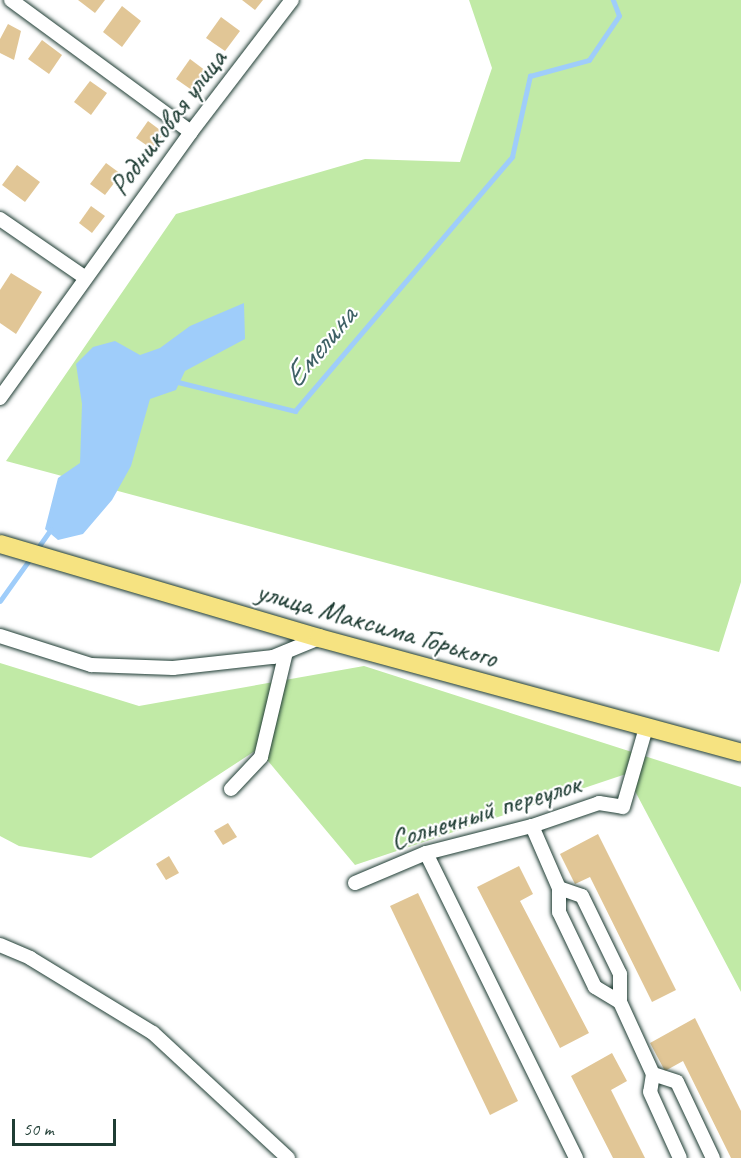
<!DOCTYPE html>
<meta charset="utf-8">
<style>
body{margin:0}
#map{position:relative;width:741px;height:1158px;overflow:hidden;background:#fff;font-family:Caveat,sans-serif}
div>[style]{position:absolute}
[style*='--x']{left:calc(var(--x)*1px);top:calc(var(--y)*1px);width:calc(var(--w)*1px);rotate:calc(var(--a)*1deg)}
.green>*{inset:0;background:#c1eaa6}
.water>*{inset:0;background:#9fcdfa}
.stream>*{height:4.5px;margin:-2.25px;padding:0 2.25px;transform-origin:2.25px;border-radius:2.25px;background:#9fcdfa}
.building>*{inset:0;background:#e1c696}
.roads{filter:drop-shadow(0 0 2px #1f3d34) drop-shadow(0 0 2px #1f3d34)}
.minor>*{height:14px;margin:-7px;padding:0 7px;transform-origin:7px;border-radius:7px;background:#fff}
.major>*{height:18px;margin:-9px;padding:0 9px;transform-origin:9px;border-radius:9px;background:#f6e381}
span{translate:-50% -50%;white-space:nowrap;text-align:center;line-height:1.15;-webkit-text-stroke:4.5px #fff;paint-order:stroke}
.street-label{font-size:30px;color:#1f3d34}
.water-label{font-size:32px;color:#3f6166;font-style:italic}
.scale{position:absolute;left:12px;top:1119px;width:104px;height:27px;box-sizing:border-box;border:3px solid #1f3d34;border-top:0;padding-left:8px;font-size:18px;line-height:21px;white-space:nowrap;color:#1f3d34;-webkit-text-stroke:4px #fff;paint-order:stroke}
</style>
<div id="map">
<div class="green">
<div style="clip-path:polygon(469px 0,741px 0,741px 582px,719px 652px,6px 461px,176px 214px,365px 159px,460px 162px,492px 68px)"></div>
<div style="clip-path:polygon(0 663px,139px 706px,364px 666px,741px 787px,741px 992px,626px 774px,355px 865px,258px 749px,91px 858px,19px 846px,0 836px)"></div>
</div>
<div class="water">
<div style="clip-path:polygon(244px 303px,245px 339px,185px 371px,176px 390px,150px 399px,131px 466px,112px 500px,83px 534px,58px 540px,45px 529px,58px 478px,80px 463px,82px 404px,76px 364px,93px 347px,115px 341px,140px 355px,160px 348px,190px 326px)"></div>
</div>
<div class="stream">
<div style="--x:174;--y:381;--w:125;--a:13.9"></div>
<div style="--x:295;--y:411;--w:334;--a:-49.5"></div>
<div style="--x:512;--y:157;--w:83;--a:-77.5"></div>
<div style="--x:530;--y:76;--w:61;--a:-15.2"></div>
<div style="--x:589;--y:60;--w:53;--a:-55.7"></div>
<div style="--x:619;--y:16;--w:17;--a:-111"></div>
<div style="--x:37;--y:549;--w:24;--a:-55"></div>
<div style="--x:0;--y:601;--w:52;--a:-54.5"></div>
</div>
<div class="building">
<div style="clip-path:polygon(78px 0,105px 0,95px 13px)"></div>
<div style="clip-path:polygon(242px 0,263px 0,255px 10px)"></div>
<div style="clip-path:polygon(122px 6px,141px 21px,122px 47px,103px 32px)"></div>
<div style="clip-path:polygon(221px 17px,240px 31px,225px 51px,206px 38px)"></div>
<div style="clip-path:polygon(8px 24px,21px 31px,14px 60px,0 53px,0 39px)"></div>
<div style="clip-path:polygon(42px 40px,62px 55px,49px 74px,28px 59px)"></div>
<div style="clip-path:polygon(190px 59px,210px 74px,196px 93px,176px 79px)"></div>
<div style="clip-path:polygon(90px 81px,107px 93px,91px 115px,74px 102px)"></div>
<div style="clip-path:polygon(148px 121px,164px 133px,152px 149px,136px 138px)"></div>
<div style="clip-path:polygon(106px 163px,121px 174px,105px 195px,90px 184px)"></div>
<div style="clip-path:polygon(17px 165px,40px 182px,25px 202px,2px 185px)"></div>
<div style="clip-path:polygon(91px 206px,105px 216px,92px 233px,79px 223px)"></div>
<div style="clip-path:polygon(11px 273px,42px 292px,16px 334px,0 323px,0 290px)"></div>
<div style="clip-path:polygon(228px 823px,237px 837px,223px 845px,214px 831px)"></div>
<div style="clip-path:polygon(598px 834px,676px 990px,652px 1002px,590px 877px,575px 884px,560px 854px)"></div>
<div style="clip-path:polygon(169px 856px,179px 873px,166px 880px,156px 864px)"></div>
<div style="clip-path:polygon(519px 866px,533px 894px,520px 901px,589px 1033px,560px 1048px,477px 887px)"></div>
<div style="clip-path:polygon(418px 893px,518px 1101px,490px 1115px,390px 906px)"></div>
<div style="clip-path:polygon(695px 1018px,741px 1111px,741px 1158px,731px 1158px,683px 1061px,665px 1071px,650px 1043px)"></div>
<div style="clip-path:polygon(612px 1053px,627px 1081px,611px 1090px,645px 1158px,613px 1158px,571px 1076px)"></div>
</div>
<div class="roads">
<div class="minor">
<div style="--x:11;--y:0;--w:223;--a:36.3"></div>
<div style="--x:0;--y:219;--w:104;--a:34.5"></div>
<div style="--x:0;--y:398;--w:327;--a:-54.3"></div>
<div style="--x:191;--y:132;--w:166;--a:-52.6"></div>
<div style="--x:0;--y:636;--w:96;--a:17.7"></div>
<div style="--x:91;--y:665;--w:82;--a:2.1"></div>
<div style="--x:173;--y:668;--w:101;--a:-6.3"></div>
<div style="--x:273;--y:657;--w:50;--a:-22.4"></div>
<div style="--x:231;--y:789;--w:44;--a:-46.8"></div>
<div style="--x:261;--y:757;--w:108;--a:-76.6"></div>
<div style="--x:532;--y:826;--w:68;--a:66.5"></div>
<div style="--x:559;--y:888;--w:24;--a:90"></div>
<div style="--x:559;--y:912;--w:83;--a:64.4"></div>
<div style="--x:595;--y:987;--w:29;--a:31"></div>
<div style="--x:620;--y:1002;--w:79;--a:65.4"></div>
<div style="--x:653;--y:1074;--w:18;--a:99"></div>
<div style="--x:650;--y:1092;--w:72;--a:65.6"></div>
<div style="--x:426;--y:853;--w:340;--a:63.8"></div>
<div style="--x:355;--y:883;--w:77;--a:-22.9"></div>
<div style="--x:426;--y:853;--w:109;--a:-14.3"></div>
<div style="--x:532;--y:826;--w:71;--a:-18.9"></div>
<div style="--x:599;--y:803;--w:24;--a:9"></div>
<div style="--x:623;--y:807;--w:82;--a:-73.8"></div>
<div style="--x:559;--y:888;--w:24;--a:19"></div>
<div style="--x:582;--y:896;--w:87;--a:64"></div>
<div style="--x:620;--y:974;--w:28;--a:90"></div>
<div style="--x:0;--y:945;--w:33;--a:23"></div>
<div style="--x:30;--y:958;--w:144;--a:31.4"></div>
<div style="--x:153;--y:1033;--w:184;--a:42.8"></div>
<div style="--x:653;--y:1074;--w:25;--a:18"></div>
<div style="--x:677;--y:1082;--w:84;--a:64.7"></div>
</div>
<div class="major">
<div style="--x:0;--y:544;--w:333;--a:16.4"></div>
<div style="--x:319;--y:638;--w:437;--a:15.2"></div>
</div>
</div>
<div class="street-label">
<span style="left:167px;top:122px;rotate:-53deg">Родниковая улица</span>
<span style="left:377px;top:624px;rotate:16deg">улица Максима Горького</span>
<span style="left:485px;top:811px;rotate:-17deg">Солнечный переулок</span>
</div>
<div class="water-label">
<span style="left:320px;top:347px;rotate:-50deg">Емелина</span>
</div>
<div class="scale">50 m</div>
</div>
